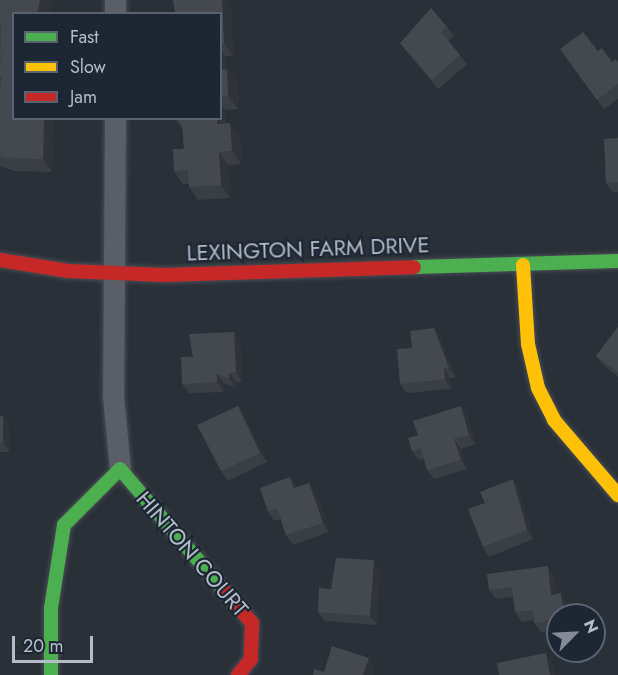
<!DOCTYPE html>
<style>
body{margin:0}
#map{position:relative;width:618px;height:675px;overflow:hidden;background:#2a3038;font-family:Jost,sans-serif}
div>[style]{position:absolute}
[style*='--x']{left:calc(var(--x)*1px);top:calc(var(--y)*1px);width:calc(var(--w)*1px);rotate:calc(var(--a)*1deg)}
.roads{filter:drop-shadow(0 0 2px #484c53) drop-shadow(0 0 2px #484c53)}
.street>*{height:21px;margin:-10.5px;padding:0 10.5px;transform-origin:10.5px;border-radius:10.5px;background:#5a5e66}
.fast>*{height:14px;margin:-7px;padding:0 7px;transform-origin:7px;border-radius:7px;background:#4caf50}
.slow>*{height:14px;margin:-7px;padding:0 7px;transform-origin:7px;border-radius:7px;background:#ffc107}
.jam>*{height:14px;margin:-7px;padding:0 7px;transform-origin:7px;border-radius:7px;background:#c62828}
.wall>*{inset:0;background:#3a3f45}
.shaded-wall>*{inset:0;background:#303338}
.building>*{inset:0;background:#444950}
span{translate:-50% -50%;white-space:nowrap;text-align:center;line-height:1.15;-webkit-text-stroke:4.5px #1d2633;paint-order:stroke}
.street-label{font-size:22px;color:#b4bcc9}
.legend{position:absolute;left:12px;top:12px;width:210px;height:108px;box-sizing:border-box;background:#1d2633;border:2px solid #59626f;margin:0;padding:8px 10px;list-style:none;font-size:18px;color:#b4bcc9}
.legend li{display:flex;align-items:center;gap:12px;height:30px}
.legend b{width:30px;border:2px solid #59626f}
.north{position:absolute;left:546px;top:603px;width:60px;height:60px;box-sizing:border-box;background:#1d2633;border:2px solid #59626f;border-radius:50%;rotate:66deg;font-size:16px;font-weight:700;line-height:24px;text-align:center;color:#b4bcc9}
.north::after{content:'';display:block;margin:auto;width:21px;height:27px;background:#848b96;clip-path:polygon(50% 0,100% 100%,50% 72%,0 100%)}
.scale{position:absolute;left:12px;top:636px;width:81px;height:27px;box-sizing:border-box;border:3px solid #b4bcc9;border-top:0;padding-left:8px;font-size:18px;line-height:21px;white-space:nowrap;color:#b4bcc9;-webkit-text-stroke:4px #1d2633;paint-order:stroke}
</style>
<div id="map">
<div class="roads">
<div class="street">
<div style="--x:115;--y:14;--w:14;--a:-90"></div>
<div style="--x:115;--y:118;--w:278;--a:90.4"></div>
<div style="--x:113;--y:396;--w:73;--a:84.5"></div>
</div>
<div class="fast">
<div style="--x:414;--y:267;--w:204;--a:-1.7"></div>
<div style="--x:51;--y:675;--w:67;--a:-90"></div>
<div style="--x:51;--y:608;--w:84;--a:-81.1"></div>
<div style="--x:64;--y:525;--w:79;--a:-45"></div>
<div style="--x:120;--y:469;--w:158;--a:49.4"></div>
</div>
<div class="slow">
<div style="--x:523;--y:265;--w:79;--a:86.4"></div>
<div style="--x:528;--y:344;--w:45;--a:77.2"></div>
<div style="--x:538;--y:388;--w:36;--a:63"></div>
<div style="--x:554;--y:420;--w:99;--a:49.5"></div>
</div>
<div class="jam">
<div style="--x:0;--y:260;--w:69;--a:9.2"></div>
<div style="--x:68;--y:271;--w:96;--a:2.4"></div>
<div style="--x:164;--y:275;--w:250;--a:-1.8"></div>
<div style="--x:223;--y:589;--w:45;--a:49.5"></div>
<div style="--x:252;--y:623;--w:36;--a:92"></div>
<div style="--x:251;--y:659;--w:21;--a:129"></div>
</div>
</div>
<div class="wall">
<div style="clip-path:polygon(0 0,52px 0,49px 14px,14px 118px,54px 118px,52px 172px,14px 171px,0 166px)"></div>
<div style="clip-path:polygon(173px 0,227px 0,231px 6px,233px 56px,225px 56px,226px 69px,227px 69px,237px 82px,238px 109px,225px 110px,226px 124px,240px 136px,241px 164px,228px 165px,230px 198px,198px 200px,189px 187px,189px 184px,183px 184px,174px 171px,184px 149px,183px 130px,174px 118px,220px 118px,220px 14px)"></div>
<div style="clip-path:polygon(447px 27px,454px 36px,448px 41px,467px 64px,438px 89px,407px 52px,400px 43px)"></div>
<div style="clip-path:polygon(560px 49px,598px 51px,612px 62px,618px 62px,618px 99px,604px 109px)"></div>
<div style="clip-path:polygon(618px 138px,618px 192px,612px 192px,606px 183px)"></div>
<div style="clip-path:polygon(618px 327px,618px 377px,603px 365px,596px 356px)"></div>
<div style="clip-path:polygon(434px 328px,441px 338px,456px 377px,450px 378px,451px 389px,407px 393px,400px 384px,412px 348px)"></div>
<div style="clip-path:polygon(234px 332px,241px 341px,242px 382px,236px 382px,236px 388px,224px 383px,224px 392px,189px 393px,182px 384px,193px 357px)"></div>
<div style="clip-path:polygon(238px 406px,244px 415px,267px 462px,228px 481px,221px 471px)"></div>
<div style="clip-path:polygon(467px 415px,476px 444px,461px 449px,467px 469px,434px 479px,427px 470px,424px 459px,419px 460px,412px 451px,418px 435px)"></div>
<div style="clip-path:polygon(0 416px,3px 416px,9px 425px,10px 452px,0 452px)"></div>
<div style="clip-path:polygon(297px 487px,316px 492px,329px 532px,293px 545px,286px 535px,281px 519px,274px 521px,268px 512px)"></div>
<div style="clip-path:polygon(519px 488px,533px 539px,489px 557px,483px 547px,485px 503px)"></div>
<div style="clip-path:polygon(380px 569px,377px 625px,325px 621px,318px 612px,331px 589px)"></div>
<div style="clip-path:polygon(554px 576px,556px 594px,568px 603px,558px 615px,558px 630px,541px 632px,534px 623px,534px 620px,522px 622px,515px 612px,513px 597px,496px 599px,489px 590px)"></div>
</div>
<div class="shaded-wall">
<div style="clip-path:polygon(40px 0,52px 0,49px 14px,37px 14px)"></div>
<div style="clip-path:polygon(222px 0,227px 0,231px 6px,233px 56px,224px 43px)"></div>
<div style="clip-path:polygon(220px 50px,225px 56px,227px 83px,220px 74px)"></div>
<div style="clip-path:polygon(227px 69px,237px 82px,238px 109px,228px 96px)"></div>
<div style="clip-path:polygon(220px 103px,225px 110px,227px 137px,217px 124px,217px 118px,220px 118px)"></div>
<div style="clip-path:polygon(44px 118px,54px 118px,52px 172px,43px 159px)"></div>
<div style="clip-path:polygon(230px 123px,240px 136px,241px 164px,232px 151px)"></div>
<div style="clip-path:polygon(219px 152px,228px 165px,230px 198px,221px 185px)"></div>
<div style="clip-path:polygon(434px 328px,441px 338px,456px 377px,449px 368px)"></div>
<div style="clip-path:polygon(234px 332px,241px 341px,242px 382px,236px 372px)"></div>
<div style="clip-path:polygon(444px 368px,450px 378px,451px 389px,445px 379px)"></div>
<div style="clip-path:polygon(229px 373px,236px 382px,236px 388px,229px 378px)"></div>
<div style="clip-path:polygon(217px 374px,224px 383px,224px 392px,217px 382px)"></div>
<div style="clip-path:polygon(238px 406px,244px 415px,267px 462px,260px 453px)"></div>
<div style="clip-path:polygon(461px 406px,467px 415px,476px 444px,469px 435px)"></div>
<div style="clip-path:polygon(3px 416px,9px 425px,10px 452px,3px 442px)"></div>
<div style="clip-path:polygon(454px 439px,461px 449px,467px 469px,461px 460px)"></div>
<div style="clip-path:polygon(290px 477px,297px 486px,301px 498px,294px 488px)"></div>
<div style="clip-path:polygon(513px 479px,519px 488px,533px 539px,527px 530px)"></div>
<div style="clip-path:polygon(309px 483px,316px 492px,329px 532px,323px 523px)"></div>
<div style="clip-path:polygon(374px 560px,380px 569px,377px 625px,370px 616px)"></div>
<div style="clip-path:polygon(548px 566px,554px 576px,558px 604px,551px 595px)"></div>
<div style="clip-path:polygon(561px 593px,568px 603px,569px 615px,564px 615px)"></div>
<div style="clip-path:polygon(546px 653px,552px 662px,555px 675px,550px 675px)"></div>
<div style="clip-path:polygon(369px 658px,375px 667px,373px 675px,363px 675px)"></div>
</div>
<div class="building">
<div style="clip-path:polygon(0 0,40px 0,37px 14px,14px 14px,14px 118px,44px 118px,43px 159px,4px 158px,0 156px,0 88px,2px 77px,0 77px,1px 24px,0 24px)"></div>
<div style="clip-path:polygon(173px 0,222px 0,224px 43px,220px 43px,220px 14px,175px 14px)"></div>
<div style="clip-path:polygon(431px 8px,447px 27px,441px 32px,460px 55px,432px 80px,400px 43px)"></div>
<div style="clip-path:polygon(583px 32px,598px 51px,602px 48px,612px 62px,616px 59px,618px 62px,618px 84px,597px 100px,560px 49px)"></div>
<div style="clip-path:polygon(227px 69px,228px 96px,220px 96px,220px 70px)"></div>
<div style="clip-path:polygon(176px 118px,217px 118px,217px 124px,230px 123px,232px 151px,219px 152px,221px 185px,189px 187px,188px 170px,174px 171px,173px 149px,184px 149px,182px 125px)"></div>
<div style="clip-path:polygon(618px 138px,618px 182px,606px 183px,604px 139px)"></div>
<div style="clip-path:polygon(618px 327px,618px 372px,596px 356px)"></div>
<div style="clip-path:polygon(434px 328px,449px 368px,444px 368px,445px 379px,400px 384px,397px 349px,412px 348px,410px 331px)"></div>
<div style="clip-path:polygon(234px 332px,236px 372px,229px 373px,229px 378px,217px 374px,217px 382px,182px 384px,181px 357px,193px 357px,189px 334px)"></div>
<div style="clip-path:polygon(238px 406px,260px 453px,221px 471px,197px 425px)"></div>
<div style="clip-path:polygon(461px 406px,469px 435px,454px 439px,461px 460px,427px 470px,421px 448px,412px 451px,408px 438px,418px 435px,413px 421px)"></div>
<div style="clip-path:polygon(0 416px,3px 416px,3px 442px,0 442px)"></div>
<div style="clip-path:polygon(290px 477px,294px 488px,309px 483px,323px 523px,286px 535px,277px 508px,268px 512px,260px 488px)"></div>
<div style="clip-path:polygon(513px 479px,527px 530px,483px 547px,468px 509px,485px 503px,480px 492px)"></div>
<div style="clip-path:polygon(336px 558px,374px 560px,370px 616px,318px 612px,319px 588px,331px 589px)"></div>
<div style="clip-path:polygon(548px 566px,551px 595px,561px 593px,564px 615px,558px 615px,558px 619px,534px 623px,533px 610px,515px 612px,512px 587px,489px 590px,487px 574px)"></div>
<div style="clip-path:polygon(332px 646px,369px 658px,363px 675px,313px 675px,314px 669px,324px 672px)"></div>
<div style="clip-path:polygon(546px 653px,550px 675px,499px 675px,497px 663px)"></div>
</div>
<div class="street-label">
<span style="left:308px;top:249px;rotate:-2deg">LEXINGTON FARM DRIVE</span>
<span style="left:192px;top:554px;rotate:49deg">HINTON COURT</span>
</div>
<ul class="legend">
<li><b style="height:8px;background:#4caf50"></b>Fast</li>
<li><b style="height:8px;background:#ffc107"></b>Slow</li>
<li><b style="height:8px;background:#c62828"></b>Jam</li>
</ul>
<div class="north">N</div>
<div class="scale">20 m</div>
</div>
